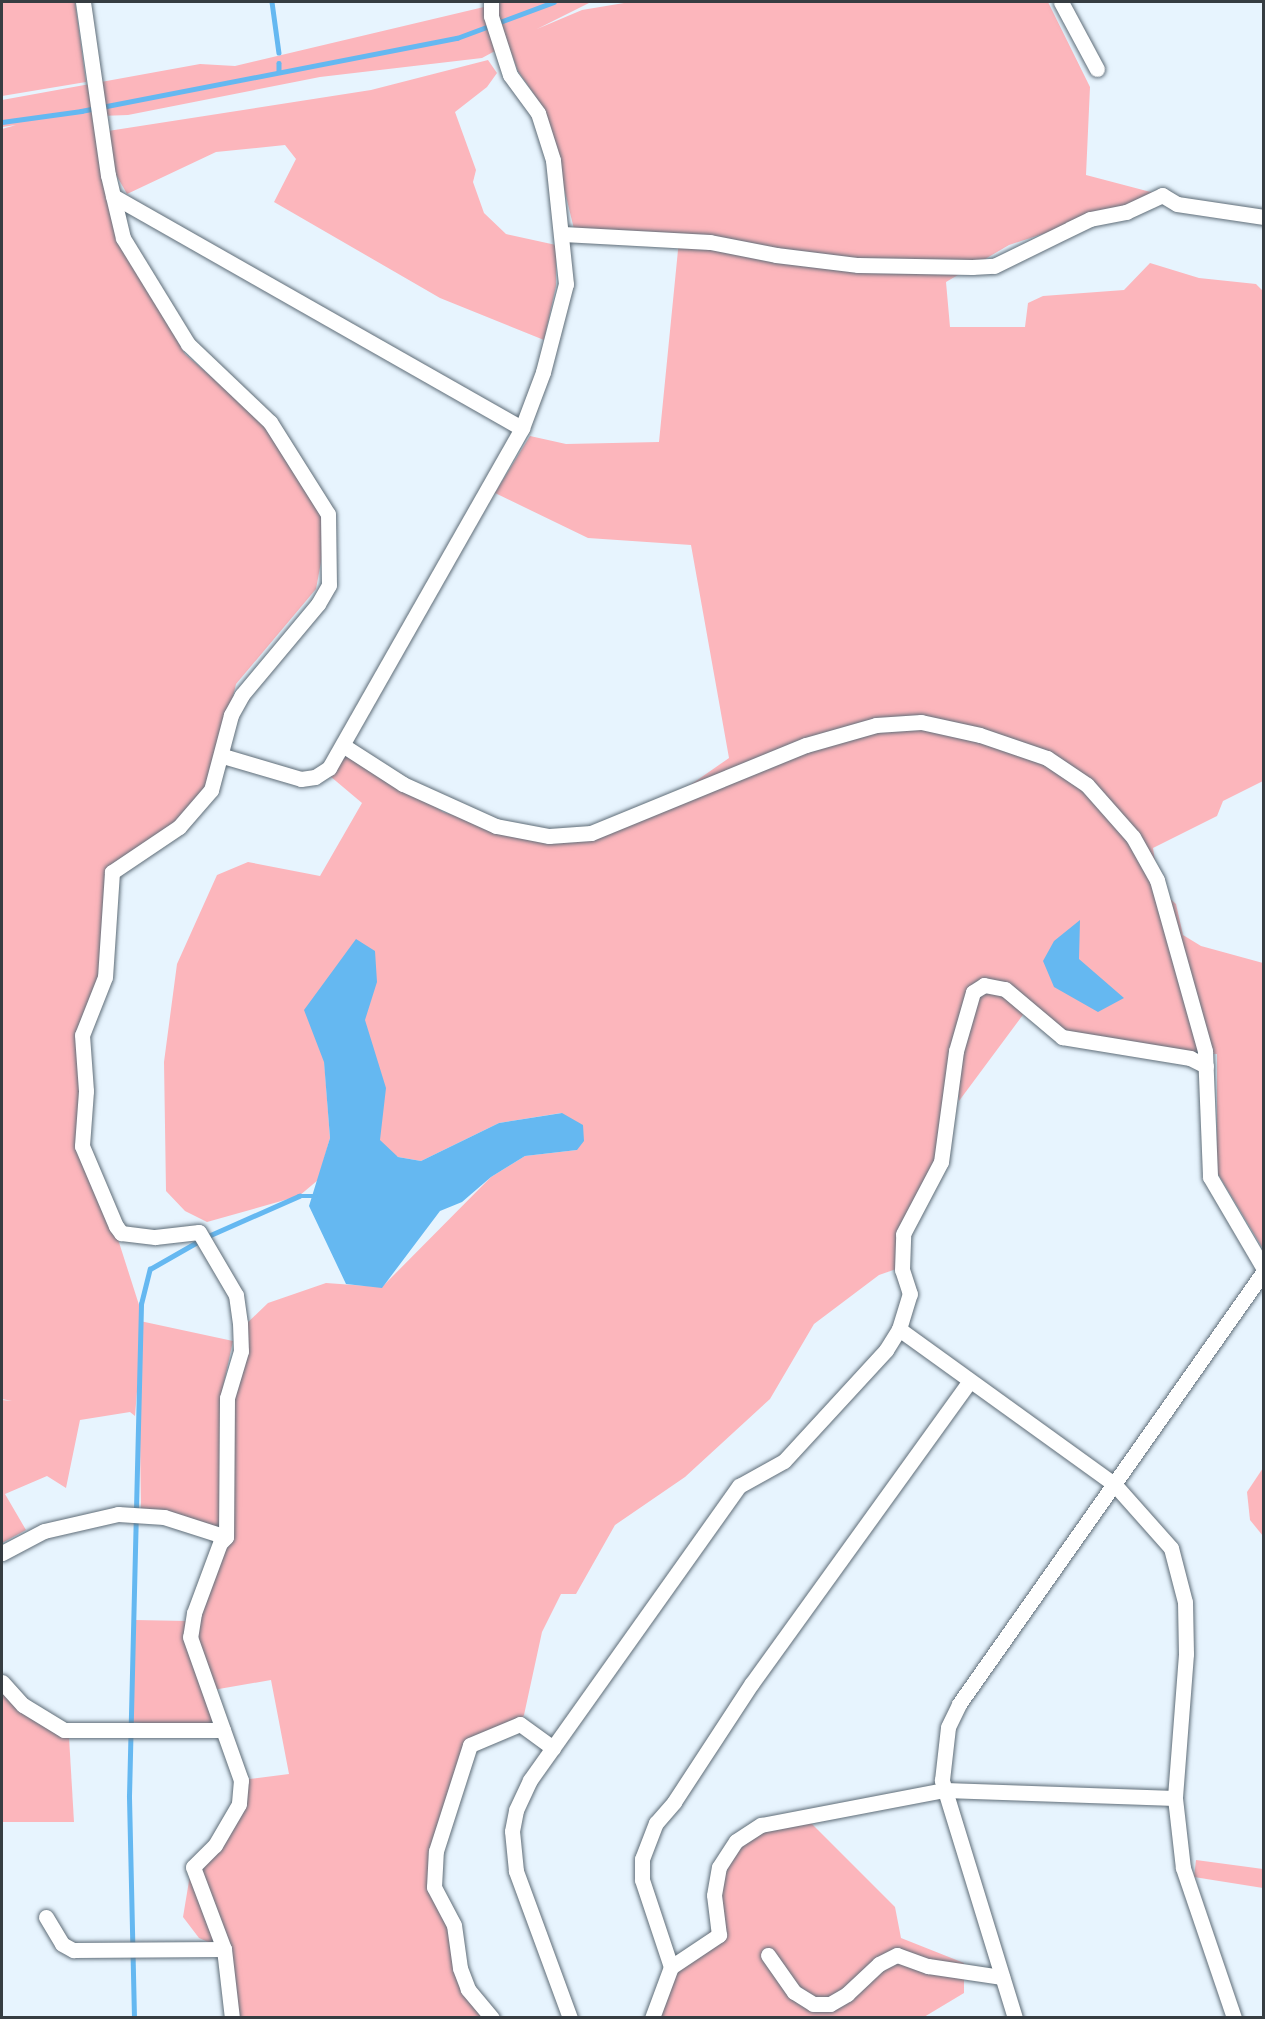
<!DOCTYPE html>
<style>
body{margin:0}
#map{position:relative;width:1265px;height:2019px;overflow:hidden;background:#e7f4fe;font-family:"Asap Condensed",sans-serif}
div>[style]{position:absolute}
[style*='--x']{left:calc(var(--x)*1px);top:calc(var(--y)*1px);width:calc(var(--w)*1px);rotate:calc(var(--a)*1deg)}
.green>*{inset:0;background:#fcb6bc}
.water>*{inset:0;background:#65b8f1}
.stream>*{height:4.5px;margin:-2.25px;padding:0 2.25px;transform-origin:2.25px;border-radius:2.25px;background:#65b8f1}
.roads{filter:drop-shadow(0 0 2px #5f6d78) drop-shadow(0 0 2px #5f6d78)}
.minor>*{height:15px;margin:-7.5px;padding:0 7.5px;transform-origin:7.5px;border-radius:7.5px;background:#fff}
span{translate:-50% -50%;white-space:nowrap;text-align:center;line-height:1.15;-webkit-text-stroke:6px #fff;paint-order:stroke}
.frame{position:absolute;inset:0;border:3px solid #363d42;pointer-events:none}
</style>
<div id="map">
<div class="green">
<div style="clip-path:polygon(2px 2px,75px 2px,86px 82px,2px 96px)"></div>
<div style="clip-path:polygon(505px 2px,591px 2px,537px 29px,582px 10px,630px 2px,1048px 2px,1090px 87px,1086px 175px,1162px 195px,1009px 245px,946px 282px,950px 327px,1025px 327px,1028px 303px,1043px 296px,1124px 290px,1150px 263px,1199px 278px,1256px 284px,1263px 291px,1263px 781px,1223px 801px,1217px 816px,1153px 848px,1159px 889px,1176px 904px,1183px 935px,1201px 946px,1263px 963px,1263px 1249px,1217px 1172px,1217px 1054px,1141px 1050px,1062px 1037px,1028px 1008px,959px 1101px,956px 1058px,937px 1171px,920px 1207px,902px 1267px,879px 1275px,814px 1324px,770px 1399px,685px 1477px,615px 1525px,576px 1594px,561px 1594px,542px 1632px,524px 1715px,520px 1721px,470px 1745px,454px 1821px,432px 1882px,454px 1925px,458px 1968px,492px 2017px,234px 2017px,224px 1949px,199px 1938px,183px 1917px,191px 1869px,215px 1845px,241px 1780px,289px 1774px,271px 1680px,213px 1690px,216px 1730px,132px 1722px,135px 1620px,187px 1621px,226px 1537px,227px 1398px,244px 1326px,268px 1303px,326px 1283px,382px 1287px,491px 1177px,525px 1156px,577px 1150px,561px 1113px,499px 1123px,421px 1161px,398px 1157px,379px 1146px,322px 1033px,330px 1138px,318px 1180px,299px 1196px,207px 1222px,185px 1211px,166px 1191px,164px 1062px,177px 964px,217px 875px,248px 862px,320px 876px,362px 803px,324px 771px,344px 746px,443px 812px,486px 825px,585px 834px,660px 806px,729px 758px,691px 545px,588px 538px,495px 493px,530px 436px,566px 444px,659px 442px,679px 240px,574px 229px,545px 110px,518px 71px,508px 44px,482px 58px,320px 77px,128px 115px,100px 116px,115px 232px,185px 354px,267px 425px,324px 517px,324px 546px,316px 589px,236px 684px,211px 790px,179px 827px,112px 872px,105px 977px,83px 1045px,82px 1146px,116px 1233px,140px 1308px,140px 1321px,233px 1341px,223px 1387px,219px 1534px,141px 1509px,139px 1367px,135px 1416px,130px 1412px,80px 1420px,66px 1488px,47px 1476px,5px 1494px,26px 1530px,2px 1543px,2px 1400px,12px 1401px,2px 1399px,2px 129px,16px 125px,2px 127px,2px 100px,200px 64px,235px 66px)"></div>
<div style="clip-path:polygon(488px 60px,497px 73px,487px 87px,455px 112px,476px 170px,473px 182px,484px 213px,506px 234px,556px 245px,556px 286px,544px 340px,440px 298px,274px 202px,296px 159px,285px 145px,216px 152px,127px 194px,110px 164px,108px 131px,371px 90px)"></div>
<div style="clip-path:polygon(1263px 1468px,1264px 1536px,1263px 1536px,1250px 1520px,1247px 1492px)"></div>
<div style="clip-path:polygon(2px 1681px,69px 1737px,74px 1822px,2px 1822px)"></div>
<div style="clip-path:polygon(805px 1817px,895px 1907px,901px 1938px,964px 1963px,964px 1993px,924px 2017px,652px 2018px,671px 1967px,712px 1930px,726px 1857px,777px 1822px)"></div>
<div style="clip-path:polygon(1196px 1860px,1263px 1869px,1263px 1888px,1194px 1877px)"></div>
</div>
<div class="water">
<div style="clip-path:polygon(1080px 920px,1079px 959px,1124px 998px,1098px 1012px,1054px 987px,1043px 961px,1054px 941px)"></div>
<div style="clip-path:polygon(356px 939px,375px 951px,377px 982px,365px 1020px,386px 1088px,380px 1140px,398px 1157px,421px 1161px,499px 1123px,562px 1113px,583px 1125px,584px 1141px,577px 1150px,525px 1156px,491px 1177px,462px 1202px,440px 1211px,382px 1288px,346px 1284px,309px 1206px,330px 1138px,324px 1062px,304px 1010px)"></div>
</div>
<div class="stream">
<div style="--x:272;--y:2;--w:51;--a:82.2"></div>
<div style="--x:279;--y:63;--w:9;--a:90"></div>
<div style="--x:2;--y:122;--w:80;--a:-7.9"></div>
<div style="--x:81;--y:111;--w:383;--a:-11"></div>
<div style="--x:457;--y:38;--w:103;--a:-20.4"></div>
<div style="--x:134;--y:2018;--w:222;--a:-91.3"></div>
<div style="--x:129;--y:1796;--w:492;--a:-88.6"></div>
<div style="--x:141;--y:1304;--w:36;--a:-76"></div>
<div style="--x:150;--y:1269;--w:64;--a:-29.7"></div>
<div style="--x:206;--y:1237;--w:102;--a:-23.8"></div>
<div style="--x:299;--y:1196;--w:17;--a:0"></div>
</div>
<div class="roads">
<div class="minor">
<div style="--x:83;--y:2;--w:175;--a:81.8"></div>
<div style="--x:108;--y:175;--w:65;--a:76.6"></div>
<div style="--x:123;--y:238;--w:124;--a:58.5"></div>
<div style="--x:188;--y:344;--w:113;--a:43.6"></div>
<div style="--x:270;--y:422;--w:109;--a:57.8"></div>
<div style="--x:328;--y:514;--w:71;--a:89.2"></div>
<div style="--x:329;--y:585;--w:22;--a:120"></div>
<div style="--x:318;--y:604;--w:119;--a:129.9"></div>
<div style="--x:242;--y:695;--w:23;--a:119"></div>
<div style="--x:231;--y:715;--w:78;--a:104.9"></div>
<div style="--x:211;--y:790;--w:49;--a:130.9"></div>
<div style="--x:179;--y:827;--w:81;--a:146.1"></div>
<div style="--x:112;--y:872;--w:105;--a:93.8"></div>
<div style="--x:105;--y:977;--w:62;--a:111.6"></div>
<div style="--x:82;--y:1035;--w:56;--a:85.9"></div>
<div style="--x:86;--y:1091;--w:55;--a:94.2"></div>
<div style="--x:82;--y:1146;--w:87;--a:67"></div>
<div style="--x:116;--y:1226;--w:9;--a:54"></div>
<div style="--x:121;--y:1233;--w:34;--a:7"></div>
<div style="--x:155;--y:1237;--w:44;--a:-6.5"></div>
<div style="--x:199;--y:1232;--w:73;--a:59.6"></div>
<div style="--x:236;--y:1295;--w:28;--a:82"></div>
<div style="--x:240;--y:1323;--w:28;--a:88"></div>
<div style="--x:241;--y:1351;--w:49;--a:106.6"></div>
<div style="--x:227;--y:1398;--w:139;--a:90.4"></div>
<div style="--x:226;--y:1537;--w:8;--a:135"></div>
<div style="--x:220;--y:1543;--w:75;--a:110.4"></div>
<div style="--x:194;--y:1613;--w:24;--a:99"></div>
<div style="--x:190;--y:1637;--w:152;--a:70.4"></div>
<div style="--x:241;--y:1780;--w:24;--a:95"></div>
<div style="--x:239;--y:1804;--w:48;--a:120.3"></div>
<div style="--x:215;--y:1845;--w:31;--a:135"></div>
<div style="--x:193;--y:1867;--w:88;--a:69.3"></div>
<div style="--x:224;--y:1949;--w:69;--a:83.4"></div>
<div style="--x:1061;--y:2;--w:76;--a:61.8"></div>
<div style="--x:113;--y:196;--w:470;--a:29.6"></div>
<div style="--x:563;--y:234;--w:147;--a:3.1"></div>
<div style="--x:710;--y:242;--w:67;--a:11.1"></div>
<div style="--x:776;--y:255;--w:83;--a:7"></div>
<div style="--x:858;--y:265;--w:114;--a:1"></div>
<div style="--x:972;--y:267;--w:22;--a:-3"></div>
<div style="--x:994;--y:266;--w:107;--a:-26.1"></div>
<div style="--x:1090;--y:219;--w:37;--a:-11"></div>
<div style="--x:1126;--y:212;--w:40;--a:-25"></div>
<div style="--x:1162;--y:195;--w:17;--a:31"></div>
<div style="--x:1177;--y:204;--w:88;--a:8.5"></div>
<div style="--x:344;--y:746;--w:70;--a:32.8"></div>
<div style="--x:403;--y:784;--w:102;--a:24.3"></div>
<div style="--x:496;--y:826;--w:54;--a:10.7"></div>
<div style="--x:549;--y:836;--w:42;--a:-4.1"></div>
<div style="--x:591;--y:833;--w:232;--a:-22.3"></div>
<div style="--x:806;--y:745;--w:73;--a:-15.9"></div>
<div style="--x:876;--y:725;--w:45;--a:-3.8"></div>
<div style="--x:921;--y:722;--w:60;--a:12.4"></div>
<div style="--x:980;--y:735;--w:71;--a:18.9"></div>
<div style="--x:1047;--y:758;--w:48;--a:34"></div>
<div style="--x:1087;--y:785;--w:69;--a:48.5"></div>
<div style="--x:1133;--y:837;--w:49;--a:60.8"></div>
<div style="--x:1157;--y:880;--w:178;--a:74.3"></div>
<div style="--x:1205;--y:1051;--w:126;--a:87.7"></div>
<div style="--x:1210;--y:1177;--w:107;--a:59.6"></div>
<div style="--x:223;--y:756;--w:81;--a:16.4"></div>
<div style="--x:301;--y:779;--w:14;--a:-8"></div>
<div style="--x:315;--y:777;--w:17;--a:-33"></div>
<div style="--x:329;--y:768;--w:391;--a:-60.4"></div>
<div style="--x:522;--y:428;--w:60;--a:-69.4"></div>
<div style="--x:543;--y:372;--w:91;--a:-75.4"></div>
<div style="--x:566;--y:284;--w:125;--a:-96"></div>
<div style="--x:553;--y:160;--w:49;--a:-107.7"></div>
<div style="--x:538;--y:113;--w:47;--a:-126.4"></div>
<div style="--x:510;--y:75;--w:62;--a:-107.9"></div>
<div style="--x:491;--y:16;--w:14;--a:-90"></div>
<div style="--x:899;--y:1329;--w:266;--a:35.8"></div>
<div style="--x:1115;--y:1485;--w:84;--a:48.4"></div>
<div style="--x:1171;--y:1548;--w:56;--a:75.5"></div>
<div style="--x:1185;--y:1602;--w:52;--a:88.9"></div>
<div style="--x:1186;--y:1654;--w:144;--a:94.4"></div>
<div style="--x:1175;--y:1798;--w:70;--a:83.5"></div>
<div style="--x:1183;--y:1868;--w:158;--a:71.2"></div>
<div style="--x:2;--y:1553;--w:47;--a:-27.6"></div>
<div style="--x:44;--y:1531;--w:76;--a:-12.9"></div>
<div style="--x:118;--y:1514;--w:46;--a:3.7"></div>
<div style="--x:164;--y:1517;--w:65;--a:17.9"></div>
<div style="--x:2;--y:1682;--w:31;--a:48"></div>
<div style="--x:23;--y:1705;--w:48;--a:31.4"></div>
<div style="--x:64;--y:1730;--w:159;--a:0"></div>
<div style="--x:46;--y:1917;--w:31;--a:59"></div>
<div style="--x:62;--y:1944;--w:13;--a:29"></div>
<div style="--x:73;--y:1950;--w:151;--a:-0.4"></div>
<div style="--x:768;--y:1955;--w:45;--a:54.9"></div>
<div style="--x:794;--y:1992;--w:22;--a:32"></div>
<div style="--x:813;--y:2004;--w:17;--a:0"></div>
<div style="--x:830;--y:2004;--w:20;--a:-30"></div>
<div style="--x:847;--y:1994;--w:44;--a:-43.2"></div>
<div style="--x:879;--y:1964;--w:20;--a:-27"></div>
<div style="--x:897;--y:1955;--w:33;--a:20"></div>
<div style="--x:928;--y:1966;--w:75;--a:8.5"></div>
<div style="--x:671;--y:1967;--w:92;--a:-108.4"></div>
<div style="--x:642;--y:1880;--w:21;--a:-90"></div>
<div style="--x:642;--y:1859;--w:39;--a:-69"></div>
<div style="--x:656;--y:1823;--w:28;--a:-49"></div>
<div style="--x:674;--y:1802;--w:142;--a:-56.8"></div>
<div style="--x:752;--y:1683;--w:372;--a:-54.2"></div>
<div style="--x:492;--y:2018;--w:38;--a:-130"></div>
<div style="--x:468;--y:1989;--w:22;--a:-111"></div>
<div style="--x:460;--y:1968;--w:43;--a:-97.9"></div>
<div style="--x:454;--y:1925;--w:43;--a:-117.8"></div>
<div style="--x:434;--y:1887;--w:36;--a:-87"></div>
<div style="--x:436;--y:1851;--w:111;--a:-72.2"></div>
<div style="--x:470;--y:1745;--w:54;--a:-22.8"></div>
<div style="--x:520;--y:1724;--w:41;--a:36"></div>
<div style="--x:570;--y:2018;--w:157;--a:-110.2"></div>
<div style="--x:516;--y:1871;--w:40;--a:-95.7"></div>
<div style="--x:512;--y:1831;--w:21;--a:-79"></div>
<div style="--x:516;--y:1810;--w:33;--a:-65"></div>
<div style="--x:530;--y:1780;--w:361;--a:-54.6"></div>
<div style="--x:739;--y:1486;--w:51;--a:-29.1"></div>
<div style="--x:784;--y:1461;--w:151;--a:-47.4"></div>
<div style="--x:886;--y:1350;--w:25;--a:-58"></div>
<div style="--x:899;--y:1329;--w:37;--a:-73"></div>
<div style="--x:910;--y:1294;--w:25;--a:-108"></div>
<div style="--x:902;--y:1270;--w:36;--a:-88"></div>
<div style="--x:903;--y:1234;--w:81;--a:-62.2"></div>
<div style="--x:941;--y:1162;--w:112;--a:-82.3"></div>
<div style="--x:956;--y:1051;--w:61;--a:-73.9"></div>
<div style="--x:973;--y:992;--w:13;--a:-32"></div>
<div style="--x:984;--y:985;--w:21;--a:11"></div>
<div style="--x:1005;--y:989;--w:75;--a:40.1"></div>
<div style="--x:1062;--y:1037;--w:130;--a:9.3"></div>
<div style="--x:1190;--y:1058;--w:18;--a:27"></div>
<div style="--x:652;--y:2018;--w:54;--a:-69.6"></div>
<div style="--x:671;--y:1967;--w:58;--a:-33.7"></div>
<div style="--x:719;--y:1935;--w:40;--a:-97.1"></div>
<div style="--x:714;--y:1895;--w:28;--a:-80"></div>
<div style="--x:719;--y:1867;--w:31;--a:-57"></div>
<div style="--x:736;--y:1841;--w:30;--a:-33"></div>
<div style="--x:761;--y:1825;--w:187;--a:-10.8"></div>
<div style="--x:945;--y:1790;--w:230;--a:2"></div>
<div style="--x:1015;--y:2018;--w:249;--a:-107.1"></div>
<div style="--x:942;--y:1780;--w:53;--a:-83.5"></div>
<div style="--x:948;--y:1727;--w:25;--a:-64"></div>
<div style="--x:959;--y:1704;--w:530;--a:-54.84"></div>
</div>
</div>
<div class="frame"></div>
</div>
